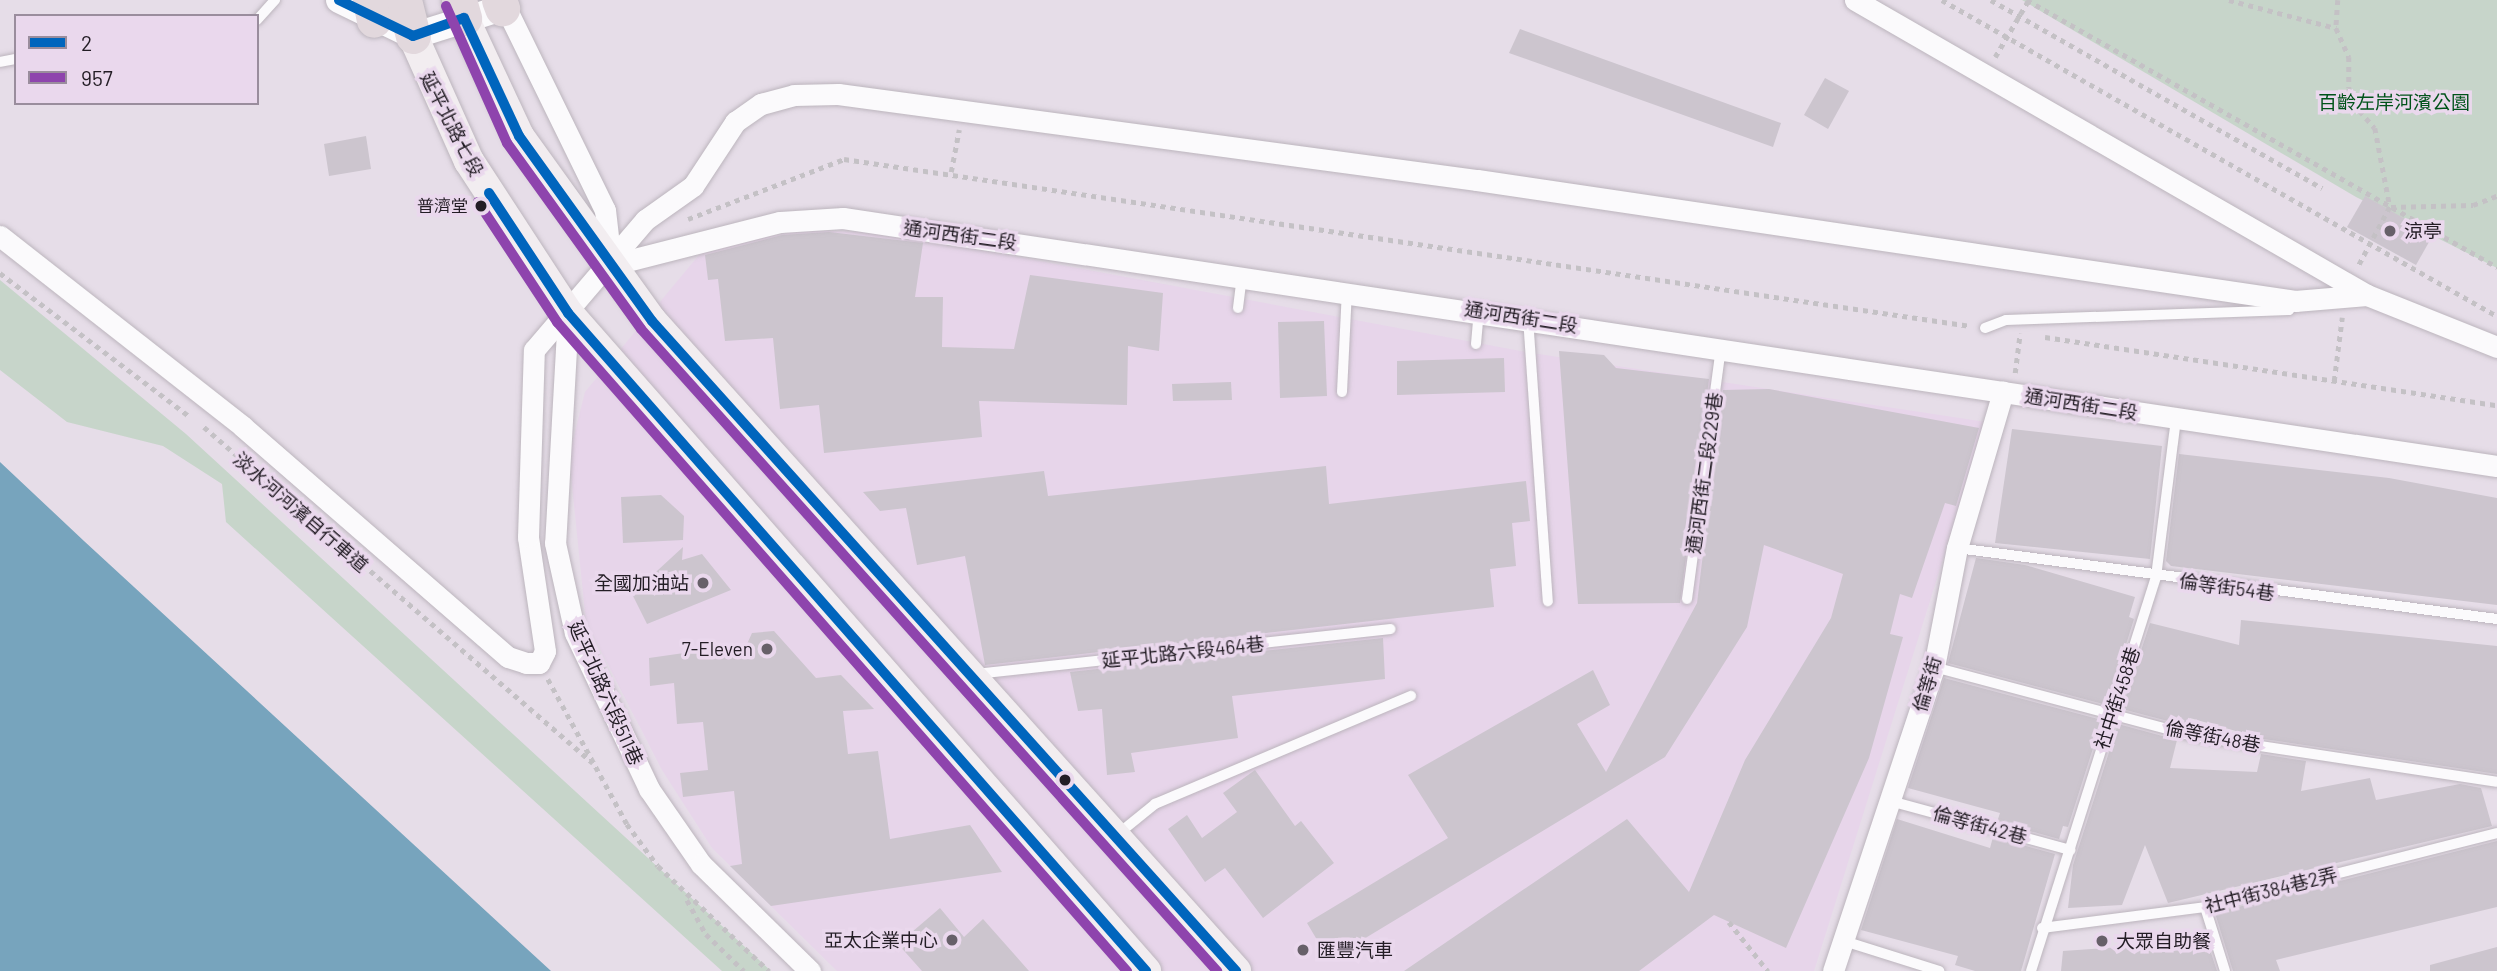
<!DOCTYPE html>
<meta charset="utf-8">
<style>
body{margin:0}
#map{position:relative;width:2497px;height:971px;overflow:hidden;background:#e6dde8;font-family:Barlow,"Noto Sans TC",sans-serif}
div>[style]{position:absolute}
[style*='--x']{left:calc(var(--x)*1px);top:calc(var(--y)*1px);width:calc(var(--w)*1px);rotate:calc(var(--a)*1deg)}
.built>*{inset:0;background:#e7d5ea}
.green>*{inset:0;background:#c7d5ca}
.water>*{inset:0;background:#77a4bd}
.building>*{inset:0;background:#ccc5ce}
.path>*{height:4.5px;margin-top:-2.25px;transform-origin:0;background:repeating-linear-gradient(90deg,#c4c1c5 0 5px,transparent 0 10px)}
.roads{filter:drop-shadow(0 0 2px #bcb5bd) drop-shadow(0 0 2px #bcb5bd)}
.service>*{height:10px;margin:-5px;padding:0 5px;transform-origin:5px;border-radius:5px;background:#fbfafc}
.minor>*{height:21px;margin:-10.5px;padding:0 10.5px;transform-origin:10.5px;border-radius:10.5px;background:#fbfafc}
.tertiary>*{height:26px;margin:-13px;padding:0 13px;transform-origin:13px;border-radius:13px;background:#fbfafc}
.secondary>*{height:30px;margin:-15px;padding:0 15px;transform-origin:15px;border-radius:15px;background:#f2edf0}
.trunk>*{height:35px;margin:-17.5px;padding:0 17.5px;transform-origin:17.5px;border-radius:17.5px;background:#e2d8dd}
.bus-1>*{height:10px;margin:-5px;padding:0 5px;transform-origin:5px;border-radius:5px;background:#0065bd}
.bus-2>*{height:10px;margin:-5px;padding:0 5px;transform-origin:5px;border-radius:5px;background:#8e44ad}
.dots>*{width:19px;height:19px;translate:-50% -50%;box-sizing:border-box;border:4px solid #ead8ed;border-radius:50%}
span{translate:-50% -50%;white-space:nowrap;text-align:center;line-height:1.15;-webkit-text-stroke:7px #ead8ed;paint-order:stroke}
.bus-label{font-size:17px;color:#231d25}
.right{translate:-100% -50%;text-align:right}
.park-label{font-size:19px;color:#00531a}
.street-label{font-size:19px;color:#231d25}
.poi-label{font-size:19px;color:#231d25}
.left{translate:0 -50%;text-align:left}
.legend{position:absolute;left:14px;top:14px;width:245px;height:91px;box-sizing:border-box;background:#ead8ed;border:2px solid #9a8d9d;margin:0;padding:9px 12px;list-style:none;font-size:21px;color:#231d25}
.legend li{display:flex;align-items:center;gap:14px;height:35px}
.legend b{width:35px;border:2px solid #9a8d9d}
</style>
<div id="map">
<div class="built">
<div style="clip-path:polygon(802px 230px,891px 233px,1532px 353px,1986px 422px,1814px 971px,837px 971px,712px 848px,662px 770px,586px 622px,569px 456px,585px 392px,704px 249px)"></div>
</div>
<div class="green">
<div style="clip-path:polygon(2022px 0,2497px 0,2497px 268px,2356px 197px)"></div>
<div style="clip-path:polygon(0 280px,186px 434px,771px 971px,722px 971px,226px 522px,222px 484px,163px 446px,67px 422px,0 370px)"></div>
</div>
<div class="water">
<div style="clip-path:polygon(0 462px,84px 541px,551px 971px,0 971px)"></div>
</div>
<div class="building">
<div style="clip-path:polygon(1520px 29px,1781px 123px,1773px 147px,1509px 53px)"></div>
<div style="clip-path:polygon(1825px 78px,1849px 91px,1828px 129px,1804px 115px)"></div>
<div style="clip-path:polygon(366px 136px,371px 169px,329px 176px,324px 144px)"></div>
<div style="clip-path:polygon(2365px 196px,2433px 235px,2416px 265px,2347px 227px)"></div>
<div style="clip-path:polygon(829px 232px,923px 243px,915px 297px,943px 297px,942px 347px,1014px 349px,1030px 275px,1163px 293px,1159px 351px,1128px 346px,1127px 405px,979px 401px,982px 437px,824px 453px,819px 405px,780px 409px,773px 338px,725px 341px,718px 279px,708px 280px,705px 255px,782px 235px)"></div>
<div style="clip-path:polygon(1324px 321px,1327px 396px,1280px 398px,1278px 322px)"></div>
<div style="clip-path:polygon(1559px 351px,1604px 355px,1616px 368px,1709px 379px,1680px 603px,1578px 604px)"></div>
<div style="clip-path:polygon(1504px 358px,1505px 392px,1397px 395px,1397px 361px)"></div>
<div style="clip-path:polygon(1231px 382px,1232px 400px,1173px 401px,1172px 384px)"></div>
<div style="clip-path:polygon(1769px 389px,1979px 428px,1956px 506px,1945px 503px,1912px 598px,1900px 594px,1890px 634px,1903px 637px,1869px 758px,1786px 948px,1714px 915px,1639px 971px,1404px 971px,1627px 819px,1689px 892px,1745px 760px,1831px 618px,1843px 574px,1764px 545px,1747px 627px,1665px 757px,1329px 960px,1307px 923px,1448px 838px,1408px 775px,1593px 670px,1610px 705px,1577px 724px,1606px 772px,1697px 603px,1723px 390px)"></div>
<div style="clip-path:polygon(2012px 429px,2162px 446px,2150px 559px,1995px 543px)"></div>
<div style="clip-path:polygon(2179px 454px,2389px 478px,2497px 498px,2497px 605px,2171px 566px,2166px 561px)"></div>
<div style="clip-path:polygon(1326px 466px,1329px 504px,1526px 481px,1530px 521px,1512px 523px,1516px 566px,1490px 569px,1494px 607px,985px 665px,965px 556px,917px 565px,906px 508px,880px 511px,863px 492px,1044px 471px,1048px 496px)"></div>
<div style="clip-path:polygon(661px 495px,684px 516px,683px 540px,623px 543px,621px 497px)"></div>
<div style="clip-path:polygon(683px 547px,682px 560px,702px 554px,731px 590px,647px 624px,632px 594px)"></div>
<div style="clip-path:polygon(1976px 558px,2025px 565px,2135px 597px,2129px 617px,2134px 619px,2107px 705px,1948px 663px)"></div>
<div style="clip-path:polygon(2241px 620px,2497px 646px,2497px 774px,2264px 739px,2190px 718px,2187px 726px,2122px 709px,2150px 623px,2239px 645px)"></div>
<div style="clip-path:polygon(774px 631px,816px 678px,841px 675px,874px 709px,843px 711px,848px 754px,878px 751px,890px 839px,970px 825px,1002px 872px,771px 906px,730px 866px,742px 864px,734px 791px,683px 797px,680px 773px,708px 770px,703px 722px,677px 724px,674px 683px,650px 686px,649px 658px,747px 644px,752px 633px)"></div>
<div style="clip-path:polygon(1383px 638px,1385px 679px,1232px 696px,1238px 738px,1131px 753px,1135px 772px,1107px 775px,1102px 709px,1078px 711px,1070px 672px)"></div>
<div style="clip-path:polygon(1944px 678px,2102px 720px,2068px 827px,2063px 826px,2059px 839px,1997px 822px,2000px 813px,1908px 788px)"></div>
<div style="clip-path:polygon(2118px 724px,2177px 740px,2170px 768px,2257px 772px,2261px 754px,2306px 761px,2301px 791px,2370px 778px,2376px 800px,2460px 784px,2481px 788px,2492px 826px,2168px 903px,2145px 845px,2122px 905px,2068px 908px,2073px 865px)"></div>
<div style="clip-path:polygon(1255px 770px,1295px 826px,1301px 821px,1334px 863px,1263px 918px,1225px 868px,1205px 882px,1168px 829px,1187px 815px,1202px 838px,1237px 812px,1223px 793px)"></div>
<div style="clip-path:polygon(1897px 819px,1990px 848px,1993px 837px,2055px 854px,2021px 971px,1975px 971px,1955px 965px,1958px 956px,1861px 930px)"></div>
<div style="clip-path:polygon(2497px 841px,2497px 907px,2276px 960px,2280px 971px,2233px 971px,2215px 913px)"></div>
<div style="clip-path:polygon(940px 908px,964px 937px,983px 919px,1029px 971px,922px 971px,898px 944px)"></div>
<div style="clip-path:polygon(2207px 941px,2217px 971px,2061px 971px,2063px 951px)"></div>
<div style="clip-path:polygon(2497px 947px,2497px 971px,2430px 971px,2430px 965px)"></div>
</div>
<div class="path">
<div style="--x:1942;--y:0;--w:639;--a:29.66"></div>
<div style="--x:1991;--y:0;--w:381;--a:29.6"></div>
<div style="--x:2027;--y:0;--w:541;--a:29.6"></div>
<div style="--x:2229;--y:0;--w:111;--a:14.7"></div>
<div style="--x:2338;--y:0;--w:28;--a:94"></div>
<div style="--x:2336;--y:28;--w:32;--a:66"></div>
<div style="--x:2349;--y:57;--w:31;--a:90"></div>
<div style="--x:2349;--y:88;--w:16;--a:75"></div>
<div style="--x:2353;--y:103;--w:33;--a:49"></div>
<div style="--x:2375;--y:128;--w:80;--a:79.2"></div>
<div style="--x:2390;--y:207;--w:68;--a:118.1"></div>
<div style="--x:1995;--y:57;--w:65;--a:-59.5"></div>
<div style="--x:951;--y:172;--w:43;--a:-79.2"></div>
<div style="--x:2391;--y:207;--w:82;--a:-1.4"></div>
<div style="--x:2473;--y:205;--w:26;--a:-21"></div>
<div style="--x:688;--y:219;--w:167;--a:-21"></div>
<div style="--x:844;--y:159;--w:1139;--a:8.43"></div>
<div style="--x:0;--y:273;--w:237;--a:37.1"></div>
<div style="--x:2045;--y:337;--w:457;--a:8.6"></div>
<div style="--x:2015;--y:373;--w:40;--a:-82.9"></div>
<div style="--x:2334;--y:381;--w:64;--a:-82.8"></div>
<div style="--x:204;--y:427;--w:514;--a:40.82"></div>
<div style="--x:548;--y:679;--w:165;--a:61.4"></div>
<div style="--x:627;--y:824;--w:52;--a:53.6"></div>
<div style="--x:658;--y:866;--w:153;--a:43.4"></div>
<div style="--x:687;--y:900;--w:39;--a:61"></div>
<div style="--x:706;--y:934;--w:53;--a:44.2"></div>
<div style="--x:1729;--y:922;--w:63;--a:51.5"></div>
</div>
<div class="roads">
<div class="service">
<div style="--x:257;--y:20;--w:27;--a:-48"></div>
<div style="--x:0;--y:62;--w:16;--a:-11"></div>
<div style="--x:1238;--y:308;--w:33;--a:-83"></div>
<div style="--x:1528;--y:318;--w:284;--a:86"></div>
<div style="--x:1985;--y:328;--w:22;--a:-21"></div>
<div style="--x:2006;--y:320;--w:283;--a:-2"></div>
<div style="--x:2289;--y:310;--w:9;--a:-54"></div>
<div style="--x:1476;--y:344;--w:34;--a:-85"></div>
<div style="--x:1342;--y:392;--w:101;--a:-87.2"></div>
<div style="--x:1957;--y:548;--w:545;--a:7.49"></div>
<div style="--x:1687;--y:599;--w:252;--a:-82.3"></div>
<div style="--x:1934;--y:667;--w:269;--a:14.9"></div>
<div style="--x:2194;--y:736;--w:306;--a:8.6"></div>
<div style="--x:976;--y:674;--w:417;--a:-6.2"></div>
<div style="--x:1890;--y:801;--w:187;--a:15.2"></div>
<div style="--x:1118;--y:834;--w:48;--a:-39"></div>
<div style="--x:1155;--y:804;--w:278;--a:-22.9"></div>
<div style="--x:2205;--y:907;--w:67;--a:72.6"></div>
<div style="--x:2042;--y:928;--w:164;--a:-7.3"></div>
<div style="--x:2205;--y:907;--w:301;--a:-14.2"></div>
<div style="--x:1844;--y:941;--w:100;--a:17.5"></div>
<div style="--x:2031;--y:971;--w:413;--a:-72.4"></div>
<div style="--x:2156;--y:577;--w:160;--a:-82.8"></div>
</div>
<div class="minor">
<div style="--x:502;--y:0;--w:234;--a:63.9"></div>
<div style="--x:605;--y:210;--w:53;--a:83.5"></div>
<div style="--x:1855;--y:0;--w:591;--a:29.95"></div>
<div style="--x:0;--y:236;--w:308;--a:38.1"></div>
<div style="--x:242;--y:426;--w:352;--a:41"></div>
<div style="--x:508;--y:657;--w:19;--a:18"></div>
<div style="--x:526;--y:663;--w:13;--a:0"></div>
<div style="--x:539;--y:663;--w:13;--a:-63"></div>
<div style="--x:545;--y:651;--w:115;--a:-98.5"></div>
<div style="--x:528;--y:537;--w:187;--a:-88.2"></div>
<div style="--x:534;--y:350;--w:171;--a:-49.5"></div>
<div style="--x:645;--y:220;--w:59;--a:-35.3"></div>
<div style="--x:693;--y:186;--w:77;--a:-56.7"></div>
<div style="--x:735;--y:122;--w:32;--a:-35"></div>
<div style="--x:761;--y:104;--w:34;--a:-15"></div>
<div style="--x:794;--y:95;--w:44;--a:-1.3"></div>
<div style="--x:838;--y:94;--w:645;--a:7.67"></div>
<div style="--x:1477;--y:180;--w:827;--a:8.41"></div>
<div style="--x:2295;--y:301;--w:72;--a:-4.8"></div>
<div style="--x:2367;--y:295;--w:140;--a:21.8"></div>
<div style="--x:611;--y:265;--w:174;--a:-14.3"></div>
<div style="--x:780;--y:222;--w:63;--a:-3.6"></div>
<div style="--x:843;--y:218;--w:1672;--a:8.53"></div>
<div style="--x:568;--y:313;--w:230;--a:93.2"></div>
<div style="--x:555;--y:543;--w:92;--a:77.5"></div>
<div style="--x:575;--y:633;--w:173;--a:64.6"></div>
<div style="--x:649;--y:789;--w:91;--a:55.3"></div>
<div style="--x:701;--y:864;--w:153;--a:44.5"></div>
<div style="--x:1833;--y:971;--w:320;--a:-71.6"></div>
<div style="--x:1934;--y:667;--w:121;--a:-79.1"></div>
<div style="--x:1957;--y:548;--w:163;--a:-73.6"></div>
</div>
<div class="tertiary">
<div style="--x:339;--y:0;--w:82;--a:25.9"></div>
<div style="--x:413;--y:36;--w:93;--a:-17.5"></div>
</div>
<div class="secondary">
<div style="--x:464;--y:18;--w:130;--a:65"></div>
<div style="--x:519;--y:136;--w:228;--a:54.3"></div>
<div style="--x:652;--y:321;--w:874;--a:48.06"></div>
<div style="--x:413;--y:36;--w:137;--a:65.9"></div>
<div style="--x:469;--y:161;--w:181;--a:56.9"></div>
<div style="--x:568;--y:313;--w:876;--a:48.7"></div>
</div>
<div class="trunk">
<div style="--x:370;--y:0;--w:20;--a:79"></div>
<div style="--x:404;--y:0;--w:37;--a:76"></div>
<div style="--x:459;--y:0;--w:19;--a:74"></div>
<div style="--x:499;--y:0;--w:9;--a:69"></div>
</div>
</div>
<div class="bus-1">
<div style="--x:339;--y:0;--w:82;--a:25.9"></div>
<div style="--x:413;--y:36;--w:54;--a:-19.4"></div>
<div style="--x:464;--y:18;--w:130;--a:65"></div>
<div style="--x:519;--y:136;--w:228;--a:54.3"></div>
<div style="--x:652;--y:321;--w:874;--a:48.06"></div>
<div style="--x:489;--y:193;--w:144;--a:56.6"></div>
<div style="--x:568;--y:313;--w:876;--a:48.7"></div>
</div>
<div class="bus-2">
<div style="--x:446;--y:6;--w:150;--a:66"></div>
<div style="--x:507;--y:143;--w:229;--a:54.2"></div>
<div style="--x:641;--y:329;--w:863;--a:48.1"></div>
<div style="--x:478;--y:202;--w:144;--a:56.6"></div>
<div style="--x:557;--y:322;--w:864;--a:48.71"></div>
</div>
<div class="dots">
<div style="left:481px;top:206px;background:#231d25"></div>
<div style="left:2390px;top:231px;background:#676069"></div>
<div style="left:703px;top:583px;background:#676069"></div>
<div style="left:767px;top:649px;background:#676069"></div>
<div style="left:1065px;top:780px;background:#231d25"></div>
<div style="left:952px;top:940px;background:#676069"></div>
<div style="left:2102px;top:941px;background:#676069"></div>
<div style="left:1303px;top:950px;background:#676069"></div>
</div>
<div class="bus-label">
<span class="right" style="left:468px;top:206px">普濟堂</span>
</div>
<div class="park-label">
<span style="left:2394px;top:102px">百齡左岸河濱公園</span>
</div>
<div class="street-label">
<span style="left:452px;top:124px;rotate:63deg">延平北路七段</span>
<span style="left:960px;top:235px;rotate:8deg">通河西街二段</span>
<span style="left:1521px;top:317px;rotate:9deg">通河西街二段</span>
<span style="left:2081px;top:404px;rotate:9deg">通河西街二段</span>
<span style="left:1704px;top:473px;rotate:-82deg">通河西街二段229巷</span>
<span style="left:301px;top:512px;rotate:41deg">淡水河河濱自行車道</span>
<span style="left:2227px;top:587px;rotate:8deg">倫等街54巷</span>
<span style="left:1183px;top:652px;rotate:-6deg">延平北路六段464巷</span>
<span style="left:1927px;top:684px;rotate:-74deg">倫等街</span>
<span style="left:606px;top:693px;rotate:66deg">延平北路六段511巷</span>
<span style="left:2117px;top:698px;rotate:-72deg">社中街458巷</span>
<span style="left:2213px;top:736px;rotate:11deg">倫等街48巷</span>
<span style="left:1980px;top:825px;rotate:15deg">倫等街42巷</span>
<span style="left:2271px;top:890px;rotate:-14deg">社中街384巷2弄</span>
</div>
<div class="poi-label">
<span class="left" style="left:2404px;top:231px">涼亭</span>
<span class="right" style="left:689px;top:583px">全國加油站</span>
<span class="right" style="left:753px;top:649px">7-Eleven</span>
<span class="right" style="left:938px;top:940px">亞太企業中心</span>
<span class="left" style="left:2116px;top:941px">大眾自助餐</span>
<span class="left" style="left:1317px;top:950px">匯豐汽車</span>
</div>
<ul class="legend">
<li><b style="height:9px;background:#0065bd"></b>2</li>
<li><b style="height:9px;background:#8e44ad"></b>957</li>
</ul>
</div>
